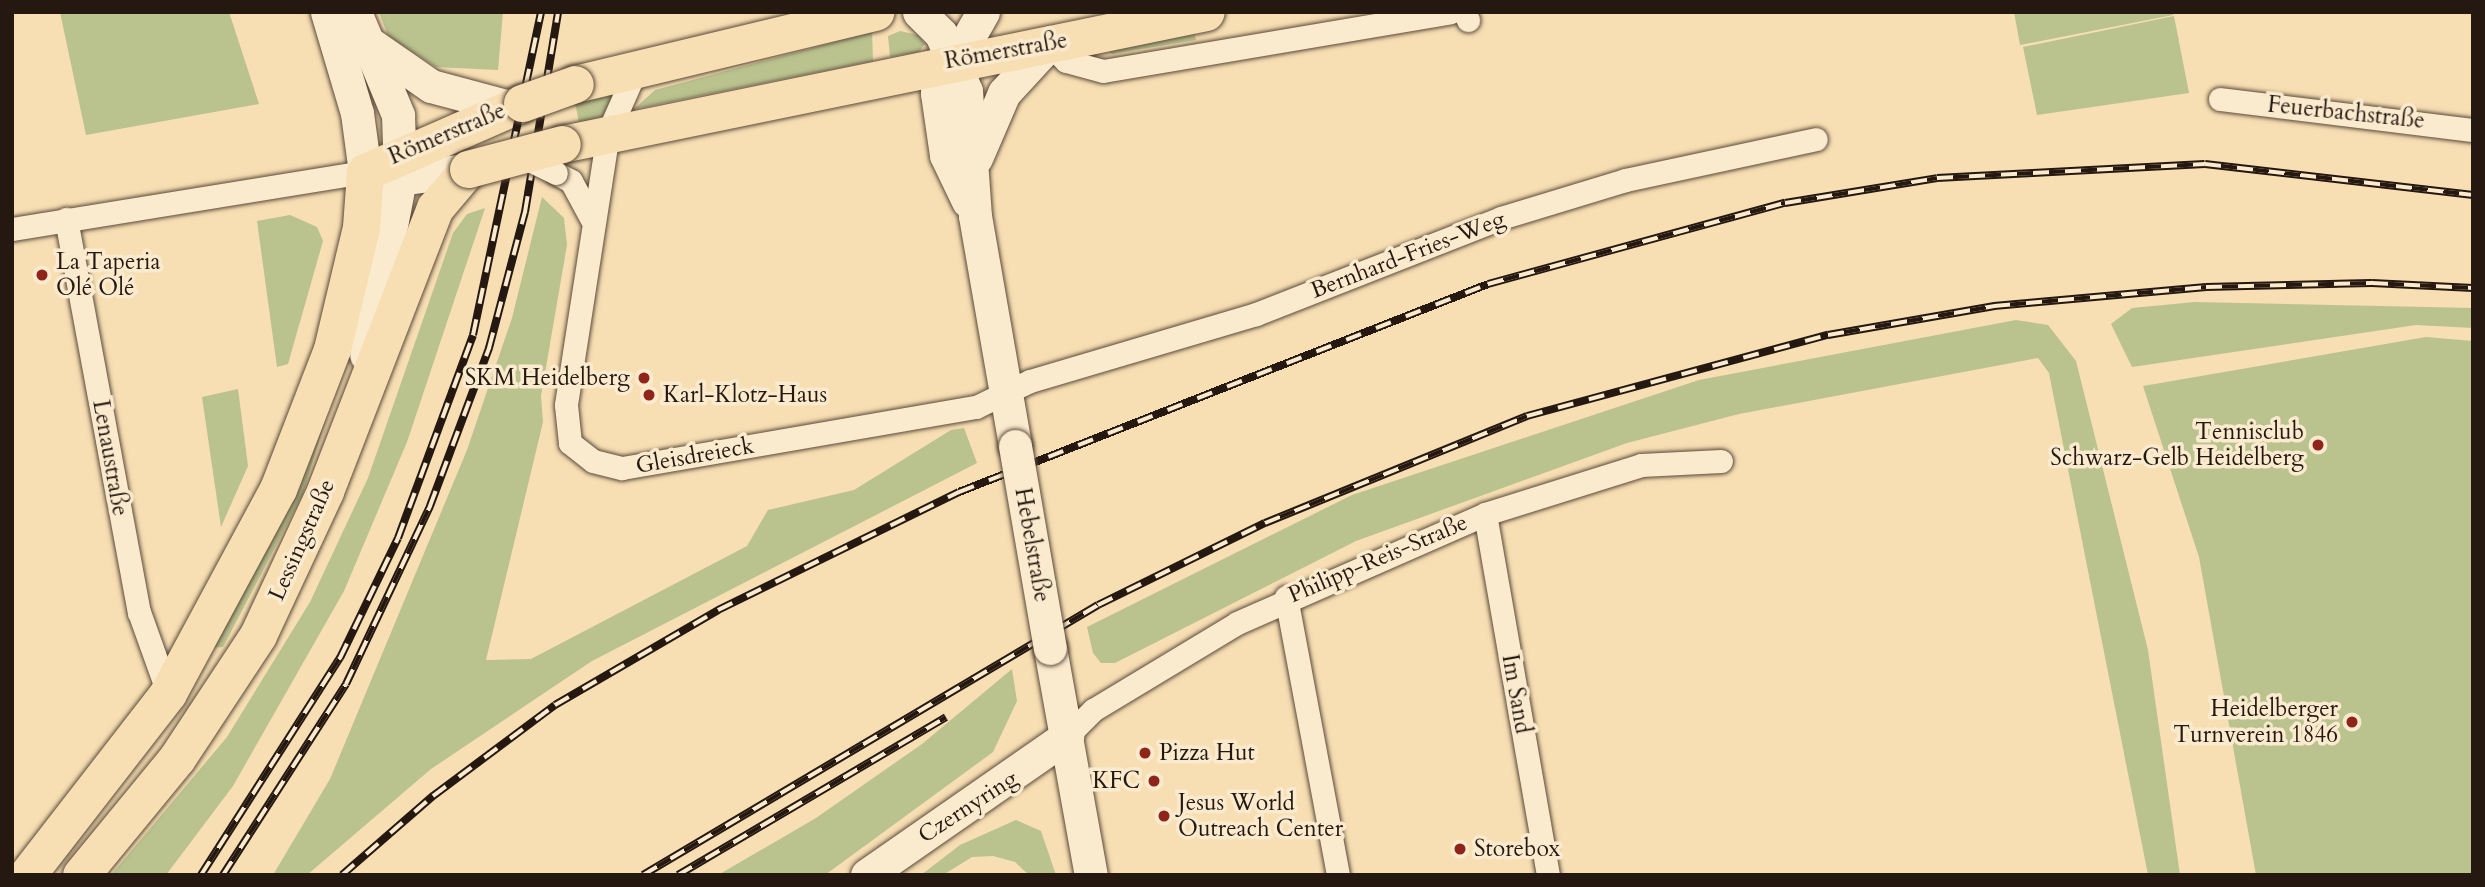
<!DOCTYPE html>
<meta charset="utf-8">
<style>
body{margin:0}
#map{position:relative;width:2485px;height:887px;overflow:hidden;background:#f7deb3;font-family:Cardo,serif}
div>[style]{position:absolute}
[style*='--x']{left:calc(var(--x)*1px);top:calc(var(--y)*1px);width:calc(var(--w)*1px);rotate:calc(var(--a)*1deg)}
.green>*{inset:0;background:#bac28e}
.roads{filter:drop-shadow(0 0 2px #5a4a3a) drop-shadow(0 0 2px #5a4a3a)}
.minor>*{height:23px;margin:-11.5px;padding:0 11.5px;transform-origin:11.5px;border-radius:11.5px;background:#faeace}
.secondary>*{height:33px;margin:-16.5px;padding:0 16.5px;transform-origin:16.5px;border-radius:16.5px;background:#faeace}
.primary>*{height:37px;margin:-18.5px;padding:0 18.5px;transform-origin:18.5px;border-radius:18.5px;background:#f7deb3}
.rail>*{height:8px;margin-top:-4px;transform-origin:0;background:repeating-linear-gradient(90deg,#faeace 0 16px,#251811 0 32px);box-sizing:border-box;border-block:2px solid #251811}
.bridges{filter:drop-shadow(0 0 2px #5a4a3a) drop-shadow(0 0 2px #5a4a3a)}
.minor-bridge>*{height:23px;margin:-11.5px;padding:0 11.5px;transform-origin:11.5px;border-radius:11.5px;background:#faeace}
.secondary-bridge>*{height:33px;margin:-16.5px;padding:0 16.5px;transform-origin:16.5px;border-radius:16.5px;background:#faeace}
.primary-bridge>*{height:37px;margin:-18.5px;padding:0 18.5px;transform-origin:18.5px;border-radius:18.5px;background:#f7deb3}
.dots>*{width:19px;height:19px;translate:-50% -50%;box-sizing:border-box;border:4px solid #faeace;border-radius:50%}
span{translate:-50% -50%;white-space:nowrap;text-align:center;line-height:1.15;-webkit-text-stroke:7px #faeace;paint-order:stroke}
.street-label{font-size:23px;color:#251811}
.poi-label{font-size:23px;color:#251811}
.left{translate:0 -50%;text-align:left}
.right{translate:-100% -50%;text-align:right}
.frame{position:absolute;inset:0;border:14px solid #251811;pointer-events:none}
</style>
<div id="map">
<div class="green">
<div style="clip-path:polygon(60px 12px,229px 12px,259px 104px,86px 135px)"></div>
<div style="clip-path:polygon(379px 12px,503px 12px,498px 70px,436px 67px,388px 36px)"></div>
<div style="clip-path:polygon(2014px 12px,2172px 12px,2173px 15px,2020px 45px)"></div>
<div style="clip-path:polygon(2174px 16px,2189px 93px,2037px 115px,2023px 47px)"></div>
<div style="clip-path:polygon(1193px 28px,1196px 40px,1112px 54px,1104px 48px)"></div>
<div style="clip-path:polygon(900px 31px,918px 35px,925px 44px,919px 52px,890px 57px,888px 36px)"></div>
<div style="clip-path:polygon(872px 32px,873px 61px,634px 109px,655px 90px)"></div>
<div style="clip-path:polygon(616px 90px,608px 115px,579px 123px,575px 102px)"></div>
<div style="clip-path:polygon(542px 197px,564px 218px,567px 245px,541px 396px,543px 422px,486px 660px,531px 659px,747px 546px,768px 510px,854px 490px,951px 430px,964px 428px,977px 463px,592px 661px,431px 769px,307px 875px,273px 875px,330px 779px,467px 450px,512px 318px)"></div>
<div style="clip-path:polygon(485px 208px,407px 442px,344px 591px,233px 786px,166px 875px,111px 875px,227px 737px,310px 602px,368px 478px,453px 233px,467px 214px)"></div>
<div style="clip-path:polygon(290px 215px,317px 227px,323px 241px,288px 364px,277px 367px,257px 221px)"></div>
<div style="clip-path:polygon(363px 294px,303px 494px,223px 647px,207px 648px)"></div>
<div style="clip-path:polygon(2195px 302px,2473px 308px,2473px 328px,2416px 325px,2132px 367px,2111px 324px,2132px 308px)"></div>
<div style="clip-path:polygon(2016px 320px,2048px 325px,2076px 361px,2148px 650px,2180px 875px,2148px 875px,2049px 373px,2038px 358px,1739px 414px,1627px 443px,1356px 541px,1115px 663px,1101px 663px,1093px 653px,1087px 627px,1352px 495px,1699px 380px)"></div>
<div style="clip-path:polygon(2426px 337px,2473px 341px,2473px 875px,2256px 875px,2199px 557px,2143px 386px)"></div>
<div style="clip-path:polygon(238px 389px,248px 466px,221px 527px,202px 397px)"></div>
<div style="clip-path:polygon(1012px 669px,1017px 701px,993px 752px,825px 875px,718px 875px,816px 818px,922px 744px)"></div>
<div style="clip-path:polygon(1016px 820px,1041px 831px,1056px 875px,1029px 875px,1015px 862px,993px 856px,972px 857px,943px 875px,921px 875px,960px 845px)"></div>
</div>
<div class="roads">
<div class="minor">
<div style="--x:1464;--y:12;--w:9;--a:63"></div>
<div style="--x:1049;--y:44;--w:24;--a:45"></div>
<div style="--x:1066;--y:61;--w:38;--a:15"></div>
<div style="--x:1103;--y:71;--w:352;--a:-9.6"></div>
<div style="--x:638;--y:65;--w:74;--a:113.8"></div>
<div style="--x:608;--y:133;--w:275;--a:98.8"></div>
<div style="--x:566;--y:405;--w:38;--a:84"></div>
<div style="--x:570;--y:443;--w:29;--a:38"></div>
<div style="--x:593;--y:461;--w:30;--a:14"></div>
<div style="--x:622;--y:468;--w:359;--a:-9.8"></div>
<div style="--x:976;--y:407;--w:60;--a:-25.7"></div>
<div style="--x:1030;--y:381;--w:236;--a:-16.5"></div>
<div style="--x:1256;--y:314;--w:263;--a:-21.4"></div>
<div style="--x:1501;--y:218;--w:130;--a:-17"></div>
<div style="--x:1625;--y:180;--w:195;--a:-12.1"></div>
<div style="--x:2220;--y:99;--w:255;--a:7"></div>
<div style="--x:556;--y:173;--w:17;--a:28"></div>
<div style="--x:571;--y:181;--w:42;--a:61.6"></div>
<div style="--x:66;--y:219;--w:400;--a:79.5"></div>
<div style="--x:139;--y:612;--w:86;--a:70.3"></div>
<div style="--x:12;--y:229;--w:358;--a:-9.2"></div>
<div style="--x:1485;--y:514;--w:366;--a:80.1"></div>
<div style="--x:1286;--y:597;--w:283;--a:79.4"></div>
<div style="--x:1067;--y:736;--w:37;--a:-45"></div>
<div style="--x:1093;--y:710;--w:168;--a:-31.1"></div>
<div style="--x:1237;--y:623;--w:271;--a:-23.7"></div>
<div style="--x:1485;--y:514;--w:164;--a:-17.4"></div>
<div style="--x:1641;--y:465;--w:80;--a:-2.9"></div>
</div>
<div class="secondary">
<div style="--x:327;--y:12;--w:105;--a:73.5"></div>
<div style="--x:357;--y:113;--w:60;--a:82.3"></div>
<div style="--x:365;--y:172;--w:36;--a:11"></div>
<div style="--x:400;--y:179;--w:66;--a:-7.9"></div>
<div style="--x:355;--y:12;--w:112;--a:67.3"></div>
<div style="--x:398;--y:115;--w:36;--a:88"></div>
<div style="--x:399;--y:151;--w:28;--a:88"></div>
<div style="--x:400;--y:179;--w:179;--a:100.9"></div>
<div style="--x:919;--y:12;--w:31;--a:45"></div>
<div style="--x:941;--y:34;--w:62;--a:66.3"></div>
<div style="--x:966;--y:91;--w:125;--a:85.9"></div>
<div style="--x:975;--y:216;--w:233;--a:80.1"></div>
<div style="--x:372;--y:45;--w:72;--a:34.8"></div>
<div style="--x:431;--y:86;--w:82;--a:14.9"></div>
<div style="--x:976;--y:158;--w:71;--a:-66.7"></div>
<div style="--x:1004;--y:93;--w:67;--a:-47.4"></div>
<div style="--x:968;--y:201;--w:51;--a:-115.6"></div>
<div style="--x:946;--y:155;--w:63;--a:-98.3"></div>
<div style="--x:937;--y:93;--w:93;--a:-60.4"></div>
<div style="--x:1050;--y:648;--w:231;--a:79.8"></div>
<div style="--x:867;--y:875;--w:244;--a:-34.8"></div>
</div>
<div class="primary">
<div style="--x:575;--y:84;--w:309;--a:-13.5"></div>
<div style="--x:562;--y:144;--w:657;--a:-11.58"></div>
<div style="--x:27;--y:875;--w:230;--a:-52.2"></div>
<div style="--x:168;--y:693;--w:232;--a:-61.7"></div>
<div style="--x:278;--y:489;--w:150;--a:-68.9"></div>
<div style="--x:332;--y:349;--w:125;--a:-76.6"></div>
<div style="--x:361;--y:227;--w:55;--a:-85.8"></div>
<div style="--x:365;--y:172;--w:171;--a:-23.7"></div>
<div style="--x:81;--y:875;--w:151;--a:-50.6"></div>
<div style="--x:177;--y:758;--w:147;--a:-56.6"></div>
<div style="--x:258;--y:635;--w:159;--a:-65"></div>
<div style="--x:325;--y:491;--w:304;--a:-68.8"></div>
<div style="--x:435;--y:208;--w:51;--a:-49.8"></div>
</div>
</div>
<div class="rail">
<div style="--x:201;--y:875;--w:258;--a:-57.4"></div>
<div style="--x:340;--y:658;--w:133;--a:-64.2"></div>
<div style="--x:398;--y:538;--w:216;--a:-69.7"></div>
<div style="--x:473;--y:335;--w:330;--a:-78.1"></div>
<div style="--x:223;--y:875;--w:227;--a:-57.2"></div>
<div style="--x:346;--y:684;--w:197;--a:-64.7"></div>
<div style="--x:430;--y:506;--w:169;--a:-69.5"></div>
<div style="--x:489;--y:348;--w:141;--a:-75.2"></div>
<div style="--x:525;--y:212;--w:203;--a:-80.6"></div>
<div style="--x:342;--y:875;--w:121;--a:-41"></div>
<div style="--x:433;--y:796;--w:152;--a:-36.7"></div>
<div style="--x:555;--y:705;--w:189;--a:-30.2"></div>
<div style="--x:718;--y:610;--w:268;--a:-26.1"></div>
<div style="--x:959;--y:492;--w:568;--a:-21.46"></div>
<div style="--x:1488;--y:284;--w:308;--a:-15.3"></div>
<div style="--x:1785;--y:203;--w:154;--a:-9.3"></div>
<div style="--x:1937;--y:178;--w:268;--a:-3"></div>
<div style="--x:2205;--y:164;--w:270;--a:6.6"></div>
<div style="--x:643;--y:875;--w:529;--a:-30.69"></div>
<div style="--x:1098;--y:605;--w:186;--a:-26.2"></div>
<div style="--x:1265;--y:523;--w:283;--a:-22.2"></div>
<div style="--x:1527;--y:416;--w:312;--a:-15.1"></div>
<div style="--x:1828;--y:335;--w:169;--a:-9.9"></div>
<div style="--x:1994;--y:306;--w:213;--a:-5.1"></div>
<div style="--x:2206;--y:287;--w:166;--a:-1.4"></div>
<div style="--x:2372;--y:283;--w:101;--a:2.8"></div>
<div style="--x:678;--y:875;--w:311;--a:-30.5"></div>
</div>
<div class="bridges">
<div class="minor-bridge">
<div style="--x:519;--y:155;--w:41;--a:25.9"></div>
</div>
<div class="secondary-bridge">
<div style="--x:1015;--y:446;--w:205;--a:80.2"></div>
</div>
<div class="primary-bridge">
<div style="--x:522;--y:103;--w:56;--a:-19.7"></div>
<div style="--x:468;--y:169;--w:97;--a:-14.9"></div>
</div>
</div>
<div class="dots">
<div style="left:42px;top:275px;background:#8f2418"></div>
<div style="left:644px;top:378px;background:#8f2418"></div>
<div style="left:649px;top:395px;background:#8f2418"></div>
<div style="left:2318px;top:445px;background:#8f2418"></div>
<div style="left:2352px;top:722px;background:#8f2418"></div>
<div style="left:1145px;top:753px;background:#8f2418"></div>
<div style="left:1154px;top:781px;background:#8f2418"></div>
<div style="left:1164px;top:816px;background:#8f2418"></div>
<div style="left:1460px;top:849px;background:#8f2418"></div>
</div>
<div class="street-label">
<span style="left:1006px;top:51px;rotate:-10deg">Römerstraße</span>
<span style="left:2346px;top:113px;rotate:6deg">Feuerbachstraße</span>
<span style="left:447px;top:134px;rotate:-23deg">Römerstraße</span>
<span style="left:1408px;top:255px;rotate:-21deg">Bernhard-Fries-Weg</span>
<span style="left:695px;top:456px;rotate:-10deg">Gleisdreieck</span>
<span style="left:110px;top:458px;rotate:80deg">Lenaustraße</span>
<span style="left:302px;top:540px;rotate:-66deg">Lessingstraße</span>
<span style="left:1032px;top:545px;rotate:80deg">Hebelstraße</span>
<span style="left:1378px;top:559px;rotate:-23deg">Philipp-Reis-Straße</span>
<span style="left:1516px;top:694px;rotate:80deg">Im Sand</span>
<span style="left:968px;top:807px;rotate:-33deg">Czernyring</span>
</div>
<div class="poi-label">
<span class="left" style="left:56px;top:275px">La Taperia<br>Olé Olé</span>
<span class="right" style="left:630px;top:378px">SKM Heidelberg</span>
<span class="left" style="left:663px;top:395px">Karl-Klotz-Haus</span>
<span class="right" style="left:2304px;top:445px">Tennisclub<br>Schwarz-Gelb Heidelberg</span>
<span class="right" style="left:2338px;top:722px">Heidelberger<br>Turnverein 1846</span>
<span class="left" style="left:1159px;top:753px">Pizza Hut</span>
<span class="right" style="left:1140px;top:781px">KFC</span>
<span class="left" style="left:1178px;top:816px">Jesus World<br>Outreach Center</span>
<span class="left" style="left:1474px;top:849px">Storebox</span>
</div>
<div class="frame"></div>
</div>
